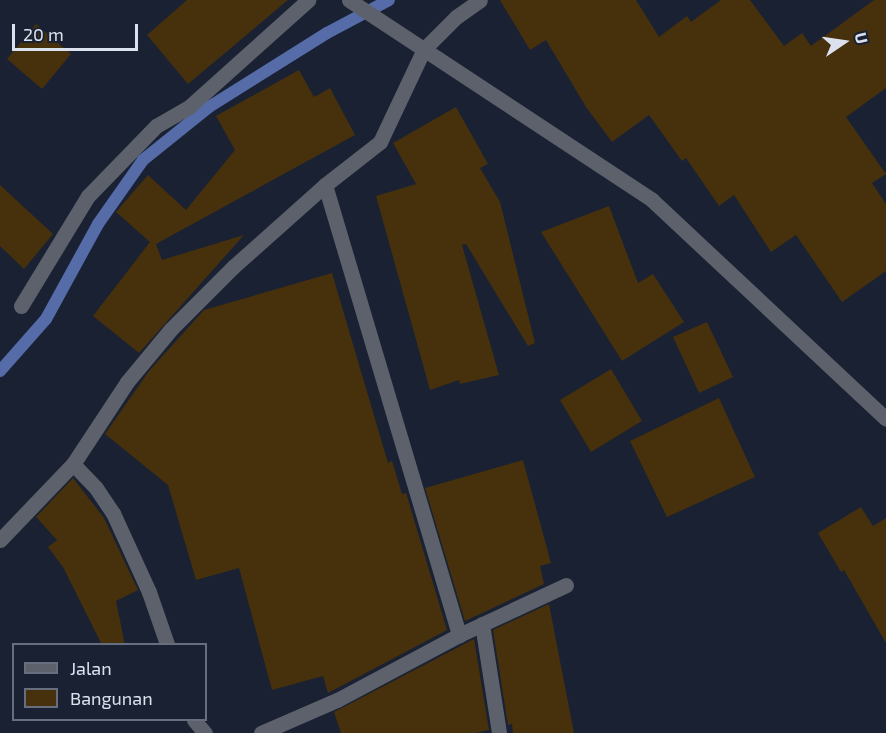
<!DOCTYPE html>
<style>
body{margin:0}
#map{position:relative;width:886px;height:733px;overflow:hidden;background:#192133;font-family:"Exo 2",sans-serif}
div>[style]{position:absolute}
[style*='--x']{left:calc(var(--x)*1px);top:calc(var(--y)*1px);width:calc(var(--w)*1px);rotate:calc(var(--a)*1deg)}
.stream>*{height:12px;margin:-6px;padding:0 6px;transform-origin:6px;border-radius:6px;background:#556ca8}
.building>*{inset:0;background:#46310c}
.minor>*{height:15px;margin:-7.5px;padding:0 7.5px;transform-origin:7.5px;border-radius:7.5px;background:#5d616b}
.tertiary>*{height:15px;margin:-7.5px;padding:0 7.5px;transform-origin:7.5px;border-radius:7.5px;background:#5d616b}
span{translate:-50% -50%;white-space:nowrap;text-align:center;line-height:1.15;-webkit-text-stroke:5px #192133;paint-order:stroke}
.legend{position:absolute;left:12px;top:643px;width:195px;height:78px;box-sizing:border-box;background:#192133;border:2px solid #676e7e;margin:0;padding:8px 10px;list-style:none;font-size:18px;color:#dce1ee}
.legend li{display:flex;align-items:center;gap:12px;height:30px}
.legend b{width:30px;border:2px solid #676e7e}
.north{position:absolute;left:814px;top:12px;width:60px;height:60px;-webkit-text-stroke:4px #192133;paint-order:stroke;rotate:77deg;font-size:16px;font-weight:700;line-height:24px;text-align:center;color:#dce1ee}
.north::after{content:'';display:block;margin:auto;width:21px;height:27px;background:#dce1ee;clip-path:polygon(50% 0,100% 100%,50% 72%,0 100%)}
.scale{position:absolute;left:12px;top:24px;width:126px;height:27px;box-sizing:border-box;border:3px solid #dce1ee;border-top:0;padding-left:8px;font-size:18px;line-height:21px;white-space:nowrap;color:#dce1ee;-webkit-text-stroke:4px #192133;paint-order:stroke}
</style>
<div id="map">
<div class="stream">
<div style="--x:0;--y:371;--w:69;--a:-48.5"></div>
<div style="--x:46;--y:319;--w:108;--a:-61.3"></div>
<div style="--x:98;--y:224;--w:78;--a:-54.9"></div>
<div style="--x:143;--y:160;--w:85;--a:-38.8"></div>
<div style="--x:209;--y:107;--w:139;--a:-32.1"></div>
<div style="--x:327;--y:33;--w:70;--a:-28"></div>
</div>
<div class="building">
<div style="clip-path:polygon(187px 0,288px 0,188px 84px,147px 35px)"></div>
<div style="clip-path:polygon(500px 0,636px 0,659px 37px,687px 16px,691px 22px,721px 0,750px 0,784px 46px,802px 33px,811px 46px,874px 0,886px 0,886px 88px,846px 117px,886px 174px,872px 183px,886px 204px,886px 271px,842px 302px,796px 235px,771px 252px,734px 195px,719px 206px,686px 158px,682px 161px,649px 115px,612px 142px,586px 107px,546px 40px,530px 50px)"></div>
<div style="clip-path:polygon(36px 24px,71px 54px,42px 89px,7px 59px)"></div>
<div style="clip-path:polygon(299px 70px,314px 97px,330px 88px,355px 135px,156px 244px,162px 260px,244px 235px,139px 353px,93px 316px,150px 242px,116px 212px,148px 175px,186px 210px,235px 150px,216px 116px)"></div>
<div style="clip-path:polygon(456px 107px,488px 164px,480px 168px,500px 202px,535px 343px,528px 346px,466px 244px,462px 245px,499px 375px,460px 384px,459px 380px,430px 390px,376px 196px,416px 184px,393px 143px)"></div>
<div style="clip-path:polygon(0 185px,53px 234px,24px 269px,0 246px)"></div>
<div style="clip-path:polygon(609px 206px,638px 283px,653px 274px,684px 322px,622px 361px,541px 232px)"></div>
<div style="clip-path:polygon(332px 273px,388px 463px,392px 461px,402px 494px,406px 493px,447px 630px,328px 693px,323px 676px,272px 690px,239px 568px,196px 580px,168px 485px,105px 434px,149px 371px,204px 310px)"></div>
<div style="clip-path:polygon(707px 322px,733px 377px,699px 393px,673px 337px)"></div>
<div style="clip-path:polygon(611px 369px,642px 421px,591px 452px,560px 400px)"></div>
<div style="clip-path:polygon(719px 398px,755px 477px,667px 517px,630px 441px)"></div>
<div style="clip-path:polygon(523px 460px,551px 563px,540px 566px,544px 584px,465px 621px,425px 488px)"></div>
<div style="clip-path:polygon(73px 478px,104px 518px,138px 590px,116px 601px,125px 645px,102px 645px,63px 567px,48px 547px,57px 540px,36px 517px)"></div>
<div style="clip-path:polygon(861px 507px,873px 526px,886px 518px,886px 643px,844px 570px,841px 572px,818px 533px)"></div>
<div style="clip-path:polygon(549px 604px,574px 733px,513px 733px,512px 724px,508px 725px,493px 630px)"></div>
<div style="clip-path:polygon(474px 639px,489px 730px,476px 733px,341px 733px,334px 712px)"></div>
</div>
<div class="minor">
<div style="--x:325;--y:185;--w:470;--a:73.4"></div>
<div style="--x:21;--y:306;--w:129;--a:-58.7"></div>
<div style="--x:88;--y:196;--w:98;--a:-45.8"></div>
<div style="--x:156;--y:126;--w:39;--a:-30"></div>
<div style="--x:190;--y:106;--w:159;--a:-41.9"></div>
<div style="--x:73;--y:464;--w:33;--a:46"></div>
<div style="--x:96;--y:488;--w:30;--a:56"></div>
<div style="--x:113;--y:513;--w:87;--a:65.5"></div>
<div style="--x:149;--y:592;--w:55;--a:70.9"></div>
<div style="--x:0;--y:540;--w:105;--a:-46.2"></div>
<div style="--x:73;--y:464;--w:98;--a:-56.6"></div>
<div style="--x:127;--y:382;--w:69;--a:-50.3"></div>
<div style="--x:171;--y:329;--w:88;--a:-45"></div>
<div style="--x:233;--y:267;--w:123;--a:-41.7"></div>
<div style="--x:325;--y:185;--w:70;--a:-38"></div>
<div style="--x:380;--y:142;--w:103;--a:-64.7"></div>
<div style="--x:424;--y:49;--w:45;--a:-45"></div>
<div style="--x:456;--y:17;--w:29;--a:-35"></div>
<div style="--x:482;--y:624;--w:110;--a:81.1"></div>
<div style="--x:194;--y:720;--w:17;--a:50"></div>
<div style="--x:261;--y:733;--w:83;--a:-23.5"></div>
<div style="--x:337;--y:700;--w:138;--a:-28"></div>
<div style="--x:459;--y:635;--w:118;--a:-25"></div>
</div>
<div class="tertiary">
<div style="--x:349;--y:0;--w:363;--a:33.4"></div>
<div style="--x:652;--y:200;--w:320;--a:43.1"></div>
</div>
<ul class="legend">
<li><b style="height:8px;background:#5d616b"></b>Jalan</li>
<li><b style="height:16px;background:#46310c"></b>Bangunan</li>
</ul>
<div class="north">U</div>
<div class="scale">20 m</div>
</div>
